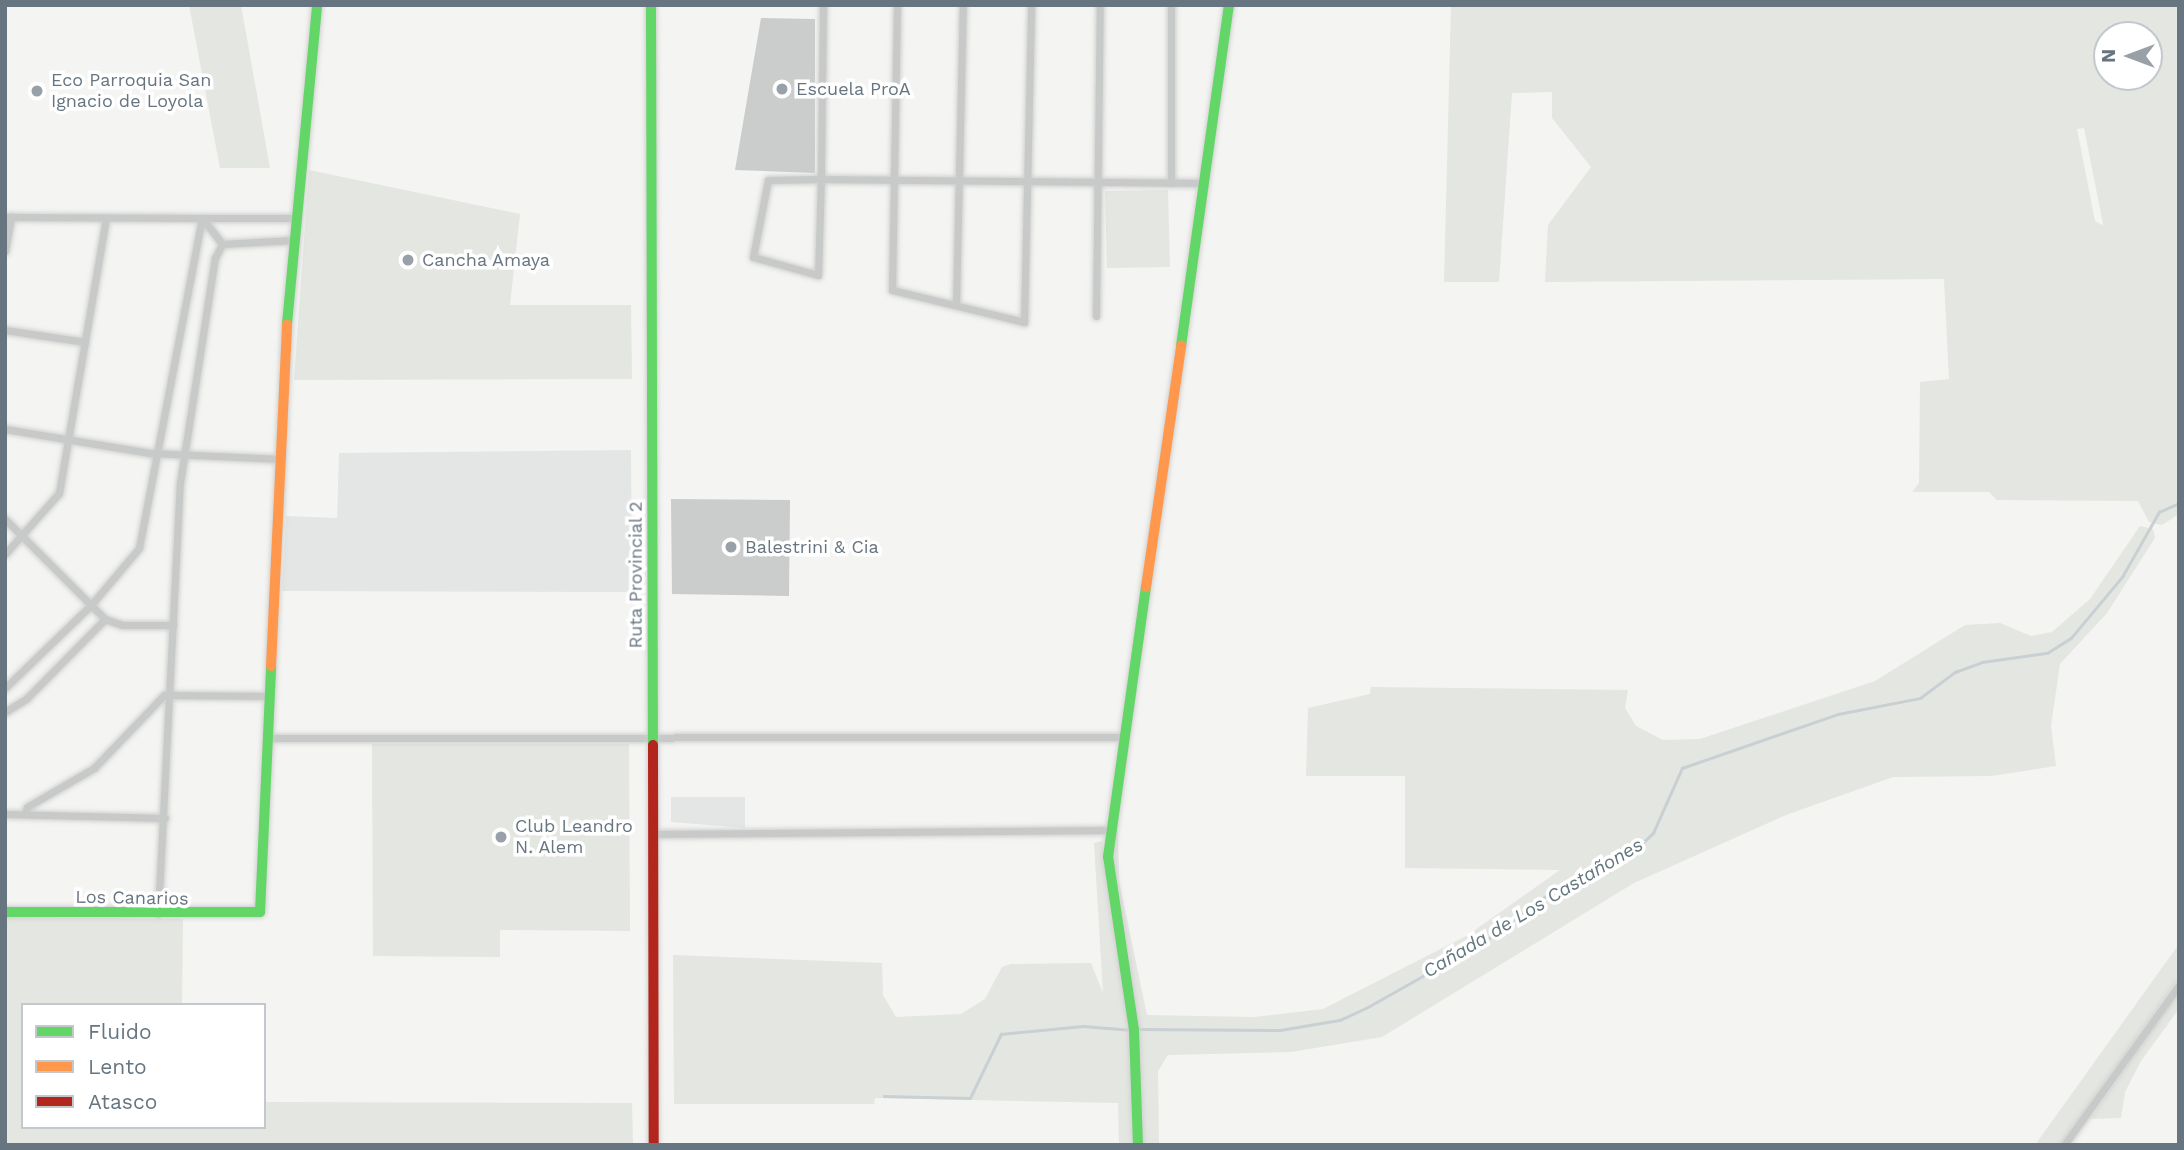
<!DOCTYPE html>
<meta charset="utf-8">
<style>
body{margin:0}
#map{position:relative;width:2184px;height:1150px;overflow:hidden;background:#f4f4f2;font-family:"Work Sans",sans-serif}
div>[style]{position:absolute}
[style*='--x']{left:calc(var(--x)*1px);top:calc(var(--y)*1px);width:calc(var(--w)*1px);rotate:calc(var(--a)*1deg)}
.built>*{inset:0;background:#e4e5e5}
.green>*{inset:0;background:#e4e6e1}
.stream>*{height:2.5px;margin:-1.25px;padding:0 1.25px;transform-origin:1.25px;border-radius:1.25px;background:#c9d0d3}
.building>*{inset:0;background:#cbcccc}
.roads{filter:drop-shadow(0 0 2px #d1d1d1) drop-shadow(0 0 2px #d1d1d1)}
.street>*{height:7px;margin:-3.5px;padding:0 3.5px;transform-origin:3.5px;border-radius:3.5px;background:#c8caca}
.fast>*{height:10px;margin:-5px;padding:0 5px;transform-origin:5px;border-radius:5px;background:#63d668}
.slow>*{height:10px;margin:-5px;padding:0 5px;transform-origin:5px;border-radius:5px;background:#ff974d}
.jam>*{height:10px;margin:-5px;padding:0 5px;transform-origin:5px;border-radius:5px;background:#b3261e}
.dots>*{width:19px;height:19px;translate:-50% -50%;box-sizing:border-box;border:4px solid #fff;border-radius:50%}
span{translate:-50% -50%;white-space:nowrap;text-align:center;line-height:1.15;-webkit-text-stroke:7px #fff;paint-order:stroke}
.poi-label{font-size:18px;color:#667580}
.left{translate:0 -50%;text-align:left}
.street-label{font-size:18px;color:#667580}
.water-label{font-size:19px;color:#62767d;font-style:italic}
.frame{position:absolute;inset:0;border:7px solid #667580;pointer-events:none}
.legend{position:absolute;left:21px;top:1003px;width:245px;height:126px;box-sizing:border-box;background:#fff;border:2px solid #c2c8cc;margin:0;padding:9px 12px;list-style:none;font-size:21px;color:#667580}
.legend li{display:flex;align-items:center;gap:14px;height:35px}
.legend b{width:35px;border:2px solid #c2c8cc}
.north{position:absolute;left:2093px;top:21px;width:70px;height:70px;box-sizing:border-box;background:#fff;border:2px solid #c2c8cc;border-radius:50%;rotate:270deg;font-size:19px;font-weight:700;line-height:28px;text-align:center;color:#667580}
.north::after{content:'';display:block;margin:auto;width:24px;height:32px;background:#98a1a8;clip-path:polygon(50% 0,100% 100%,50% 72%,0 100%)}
</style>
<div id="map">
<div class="built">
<div style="clip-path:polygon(631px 450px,632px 592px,282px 591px,286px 516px,337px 518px,339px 453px)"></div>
<div style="clip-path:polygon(671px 797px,745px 797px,745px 828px,671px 822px)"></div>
</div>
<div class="green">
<div style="clip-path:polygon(189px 5px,241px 5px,270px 168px,220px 168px)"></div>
<div style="clip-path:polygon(evenodd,1451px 5px,2179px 5px,2179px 514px,2162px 525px,2149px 522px,2138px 501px,1997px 500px,1989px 492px,1912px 492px,1919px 483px,1920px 382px,1949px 379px,1944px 279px,1545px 282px,1548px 225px,1591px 167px,1552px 118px,1552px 92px,1512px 93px,1499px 282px,1444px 282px,1451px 5px,2107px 35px,2149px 35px,2149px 77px,2107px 77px,2107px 35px,1451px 5px,2084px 128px,2103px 224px,2102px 225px,2095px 221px,2077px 129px,2084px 128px)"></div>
<div style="clip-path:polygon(309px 170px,520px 214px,510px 305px,631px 305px,632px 379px,294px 380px)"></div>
<div style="clip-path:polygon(1168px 190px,1170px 267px,1107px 268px,1105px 191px)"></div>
<div style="clip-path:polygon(2140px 526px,2153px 529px,2155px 538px,2107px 613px,2060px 664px,2051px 726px,2056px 766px,1991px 776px,1893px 777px,1786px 815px,1634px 883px,1382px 1037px,1291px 1052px,1168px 1055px,1158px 1071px,1159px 1145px,1142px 1145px,1138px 1029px,1112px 873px,1113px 830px,1118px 830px,1119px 881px,1147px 1015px,1254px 1017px,1323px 1009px,1468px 935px,1560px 870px,1405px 868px,1405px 776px,1306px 776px,1308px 708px,1370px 694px,1371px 687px,1628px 690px,1625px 708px,1636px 726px,1663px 740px,1700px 739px,1875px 681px,1965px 625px,2000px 623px,2031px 636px,2052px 632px,2090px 599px)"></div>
<div style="clip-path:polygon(372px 744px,629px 744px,630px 931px,500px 930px,500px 957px,373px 956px)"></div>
<div style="clip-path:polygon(1102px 841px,1131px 1034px,1134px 1145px,1119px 1145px,1118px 1103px,875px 1098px,874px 1104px,674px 1104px,673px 955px,882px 963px,883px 995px,896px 1017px,961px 1014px,985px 999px,1002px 967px,1011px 964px,1091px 963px,1103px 993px,1094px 843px)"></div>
<div style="clip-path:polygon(5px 917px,183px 919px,182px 1005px,23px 1005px,23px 1127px,264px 1127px,264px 1102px,632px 1103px,633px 1145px,5px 1145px)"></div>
<div style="clip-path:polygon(2179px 944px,2179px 978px,2060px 1145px,2035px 1145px)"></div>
<div style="clip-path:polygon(2179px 991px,2179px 1009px,2141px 1061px,2125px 1092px,2121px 1118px,2090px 1119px)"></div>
</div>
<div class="stream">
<div style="--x:1138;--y:1029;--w:142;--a:0.4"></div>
<div style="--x:1280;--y:1030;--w:61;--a:-9.5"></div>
<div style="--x:1340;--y:1020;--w:29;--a:-25"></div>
<div style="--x:1366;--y:1008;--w:137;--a:-29.4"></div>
<div style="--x:1485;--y:941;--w:76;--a:-36.4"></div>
<div style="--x:1546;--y:896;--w:103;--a:-27.8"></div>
<div style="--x:1637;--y:848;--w:22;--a:-43"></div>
<div style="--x:1653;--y:833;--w:71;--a:-66"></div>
<div style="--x:1682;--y:768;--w:165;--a:-19.1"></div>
<div style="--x:1838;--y:714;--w:84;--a:-11"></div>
<div style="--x:1920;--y:698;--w:44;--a:-36.6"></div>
<div style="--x:1955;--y:672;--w:29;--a:-20"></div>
<div style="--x:1982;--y:662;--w:66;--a:-7.9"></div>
<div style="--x:2047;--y:653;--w:28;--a:-32"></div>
<div style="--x:2071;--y:638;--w:80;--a:-50.1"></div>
<div style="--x:2122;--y:577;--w:75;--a:-60.4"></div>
<div style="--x:2159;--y:512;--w:22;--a:-24"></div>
<div style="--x:884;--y:1096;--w:86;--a:1.3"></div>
<div style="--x:970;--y:1098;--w:71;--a:-64.2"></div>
<div style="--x:1001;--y:1034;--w:82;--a:-5.6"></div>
<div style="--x:1083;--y:1026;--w:49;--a:4.7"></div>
</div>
<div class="building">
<div style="clip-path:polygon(761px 18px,815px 19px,815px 173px,735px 170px)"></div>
<div style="clip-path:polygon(671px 499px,790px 500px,789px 596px,672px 594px)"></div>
</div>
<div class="roads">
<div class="street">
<div style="--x:823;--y:5;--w:174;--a:90.7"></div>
<div style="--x:821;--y:179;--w:96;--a:91.8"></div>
<div style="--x:818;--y:275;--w:67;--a:-164.5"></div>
<div style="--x:753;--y:257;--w:78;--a:-79"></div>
<div style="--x:768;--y:180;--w:53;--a:-1.1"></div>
<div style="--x:821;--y:179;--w:382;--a:0.6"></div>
<div style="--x:897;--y:5;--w:285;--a:91"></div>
<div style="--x:892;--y:290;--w:136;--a:13.6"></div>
<div style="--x:1024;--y:322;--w:317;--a:-88.7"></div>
<div style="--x:1171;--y:183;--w:178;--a:-90"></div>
<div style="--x:5;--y:217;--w:197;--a:0.3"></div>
<div style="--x:202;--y:218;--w:33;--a:52"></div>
<div style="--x:222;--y:244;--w:72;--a:-3.2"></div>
<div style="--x:5;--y:251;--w:35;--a:-80"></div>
<div style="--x:956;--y:305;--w:300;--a:-88.7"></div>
<div style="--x:1096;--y:316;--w:311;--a:-89.3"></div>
<div style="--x:5;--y:330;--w:81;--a:8.5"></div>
<div style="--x:5;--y:429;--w:147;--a:9.4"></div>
<div style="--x:150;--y:453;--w:132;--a:2.6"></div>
<div style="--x:5;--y:519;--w:141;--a:45"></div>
<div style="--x:105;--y:619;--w:18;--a:19"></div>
<div style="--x:122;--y:625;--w:51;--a:0"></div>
<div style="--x:5;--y:554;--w:81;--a:-48.5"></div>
<div style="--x:59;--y:493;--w:279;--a:-80.3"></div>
<div style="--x:5;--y:688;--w:120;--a:-44"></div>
<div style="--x:91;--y:605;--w:75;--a:-49.9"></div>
<div style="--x:139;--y:548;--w:336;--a:-79.2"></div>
<div style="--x:202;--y:218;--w:94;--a:0"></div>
<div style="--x:5;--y:712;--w:26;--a:-32"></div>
<div style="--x:27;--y:698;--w:111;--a:-45.4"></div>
<div style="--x:268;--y:738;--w:854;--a:-0.07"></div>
<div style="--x:5;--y:814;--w:160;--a:1.4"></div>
<div style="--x:25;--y:814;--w:7;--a:-74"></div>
<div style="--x:27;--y:807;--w:78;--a:-30.2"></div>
<div style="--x:94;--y:768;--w:101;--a:-46.2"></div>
<div style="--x:164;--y:695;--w:106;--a:0.5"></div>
<div style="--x:653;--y:834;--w:458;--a:-0.5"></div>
<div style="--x:158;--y:914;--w:432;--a:-87.1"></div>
<div style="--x:180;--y:483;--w:228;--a:-81.2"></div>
<div style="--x:215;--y:258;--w:16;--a:-63"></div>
<div style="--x:2064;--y:1145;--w:197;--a:-54.3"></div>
</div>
<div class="fast">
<div style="--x:651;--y:5;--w:740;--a:89.85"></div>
<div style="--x:287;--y:324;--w:320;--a:-84.6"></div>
<div style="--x:1181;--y:346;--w:344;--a:-82"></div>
<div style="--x:5;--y:912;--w:255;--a:0"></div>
<div style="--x:260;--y:912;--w:246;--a:-87.4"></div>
<div style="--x:1138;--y:1145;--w:115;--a:-92"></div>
<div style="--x:1134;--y:1030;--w:175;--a:-98.5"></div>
<div style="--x:1108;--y:857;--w:273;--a:-82"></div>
</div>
<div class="slow">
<div style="--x:1146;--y:587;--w:244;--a:-81.7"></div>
<div style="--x:271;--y:666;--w:342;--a:-87.3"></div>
</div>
<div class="jam">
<div style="--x:653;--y:745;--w:400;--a:89.9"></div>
</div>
</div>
<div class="dots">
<div style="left:782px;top:89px;background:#98a1a8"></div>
<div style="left:37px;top:91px;background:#98a1a8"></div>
<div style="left:408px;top:260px;background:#98a1a8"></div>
<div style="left:731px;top:547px;background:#98a1a8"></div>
<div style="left:501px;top:837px;background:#98a1a8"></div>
</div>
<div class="poi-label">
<span class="left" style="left:51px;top:91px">Eco Parroquia San<br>Ignacio de Loyola</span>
<span class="left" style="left:796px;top:89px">Escuela ProA</span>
<span class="left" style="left:422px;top:260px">Cancha Amaya</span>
<span class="left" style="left:745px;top:547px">Balestrini &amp; Cia</span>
<span class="left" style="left:515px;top:837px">Club Leandro<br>N. Alem</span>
</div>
<div class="street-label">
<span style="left:636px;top:575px;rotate:-90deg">Ruta Provincial 2</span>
<span style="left:132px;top:898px;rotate:1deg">Los Canarios</span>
</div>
<div class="water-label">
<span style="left:1533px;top:908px;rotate:-31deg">Cañada de Los Castañones</span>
</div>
<div class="frame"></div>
<ul class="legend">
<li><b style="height:9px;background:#63d668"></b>Fluido</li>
<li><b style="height:9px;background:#ff974d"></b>Lento</li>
<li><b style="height:9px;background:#b3261e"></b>Atasco</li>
</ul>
<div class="north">N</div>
</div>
